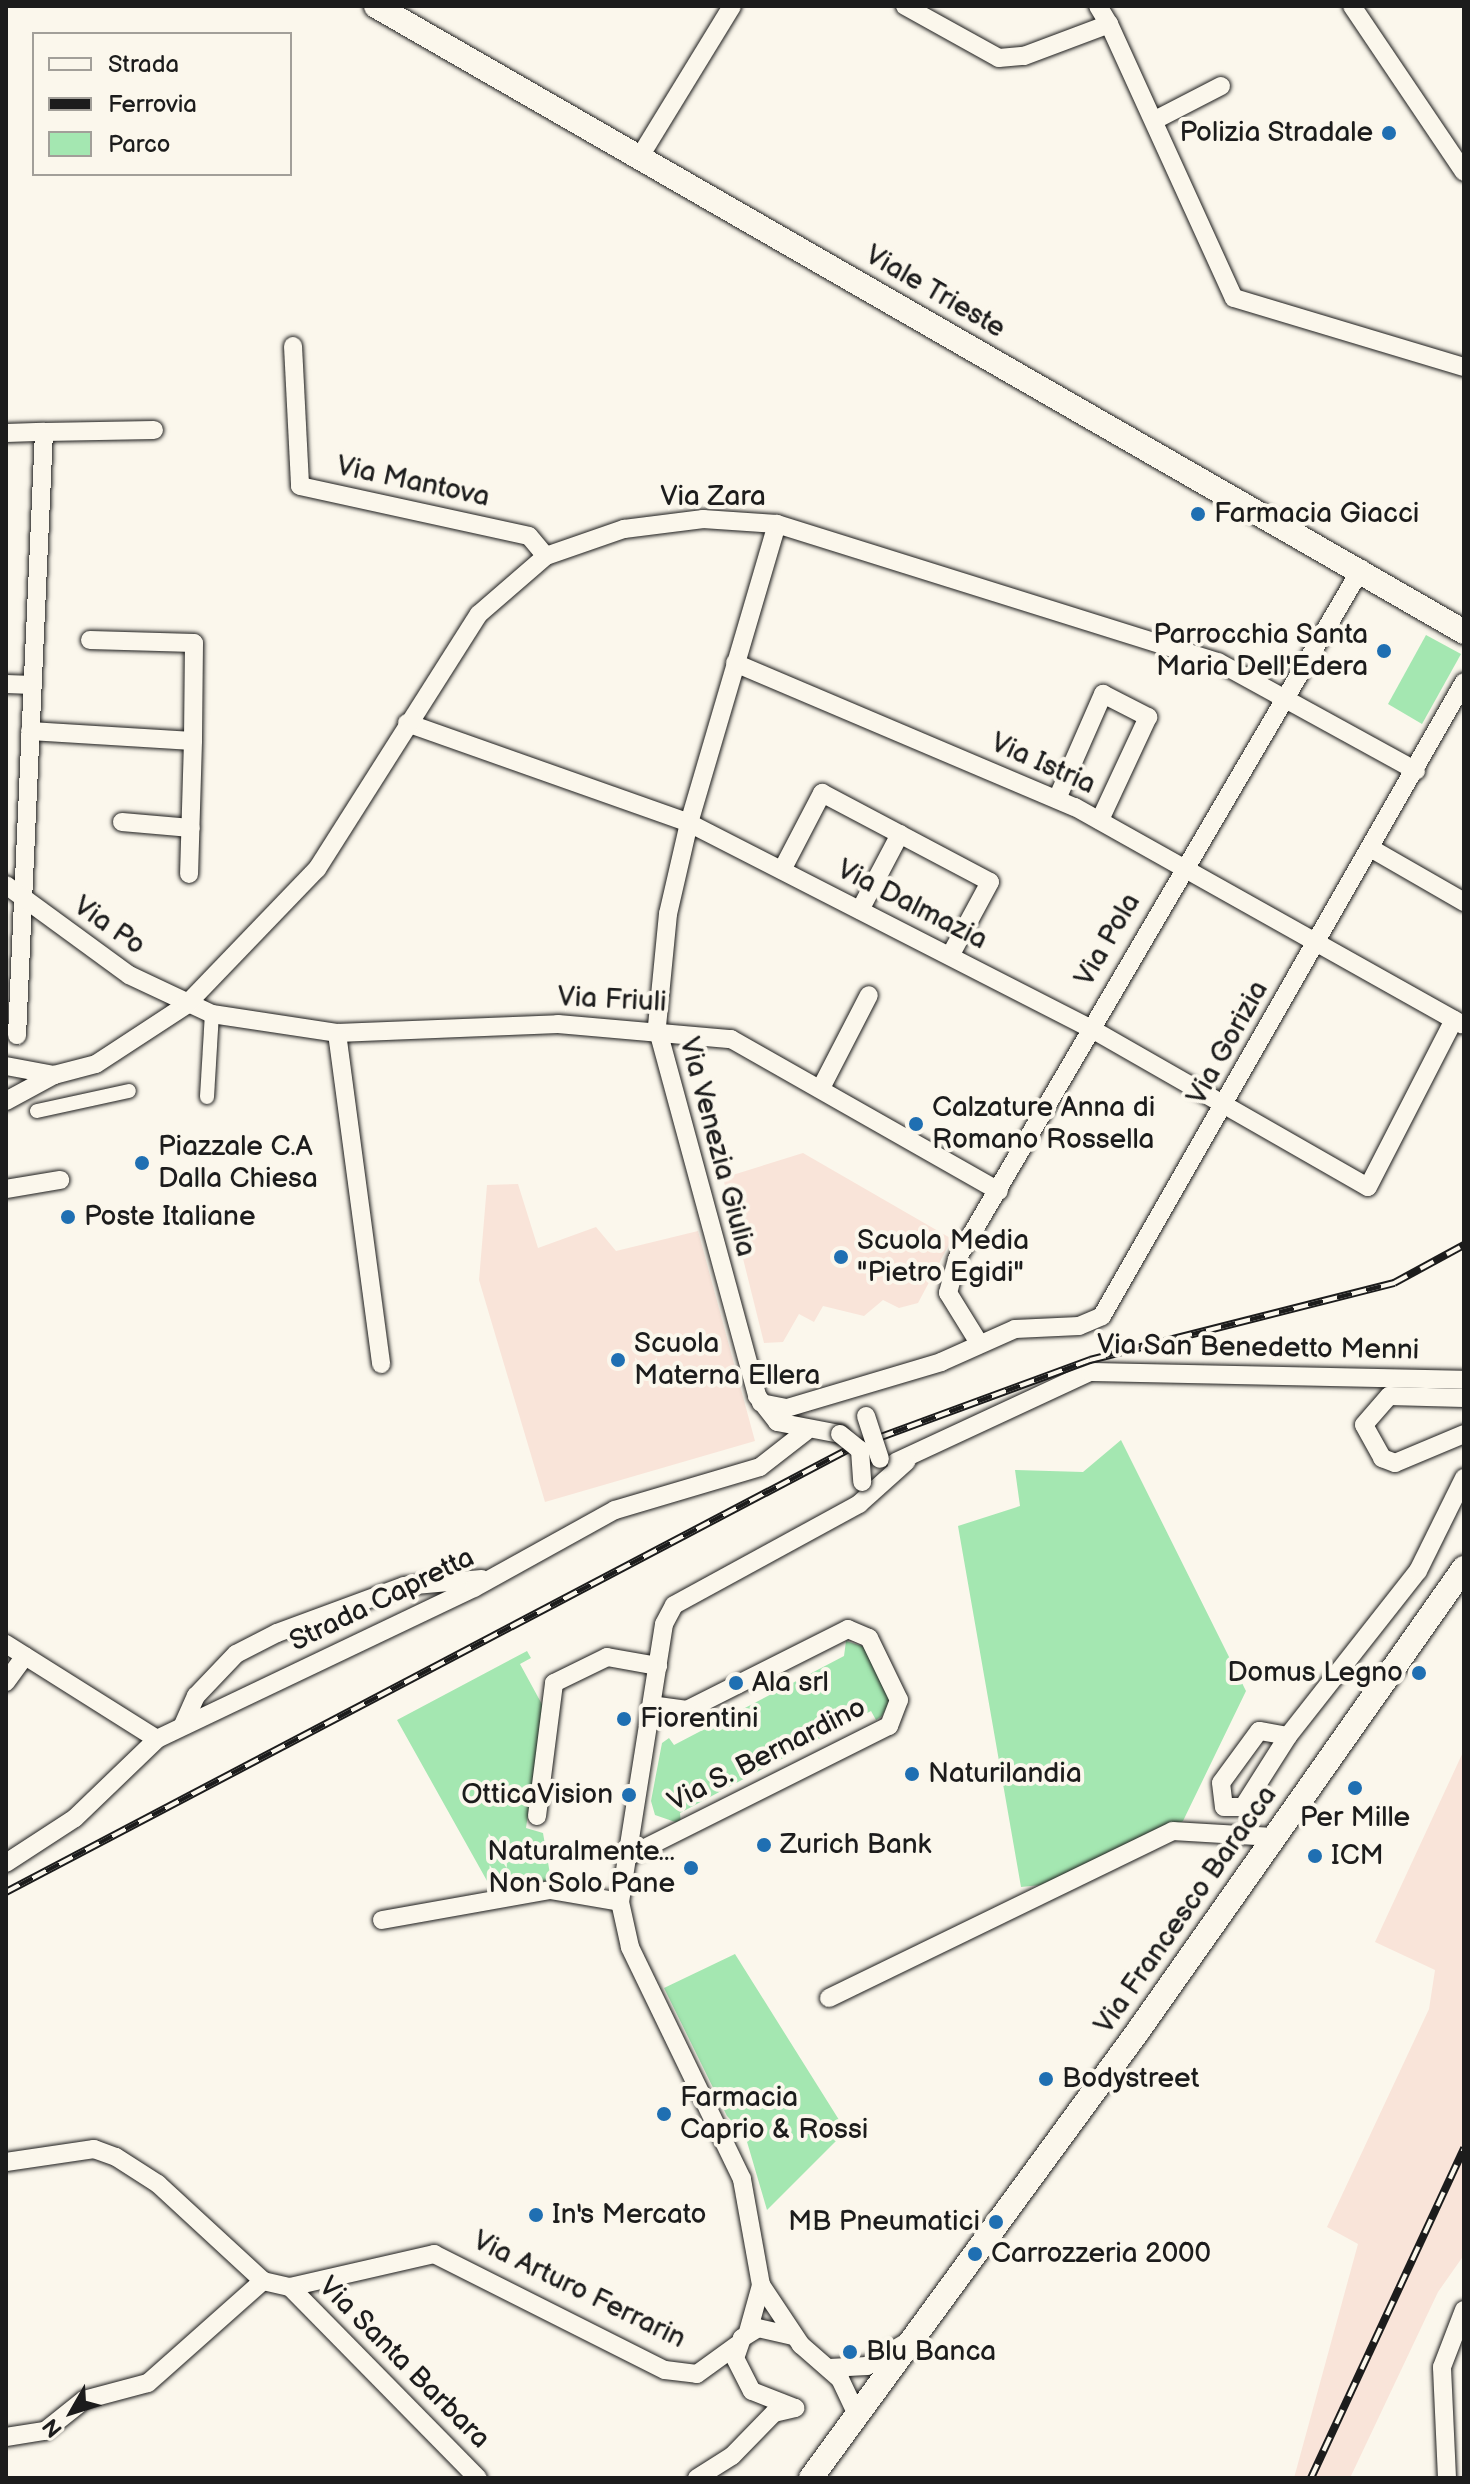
<!DOCTYPE html>
<style>
body{margin:0}
#map{position:relative;width:1470px;height:2484px;overflow:hidden;background:#fbf7ec;font-family:"Balsamiq Sans",sans-serif}
div>[style]{position:absolute}
[style*='--x']{left:calc(var(--x)*1px);top:calc(var(--y)*1px);width:calc(var(--w)*1px);rotate:calc(var(--a)*1deg)}
.built>*{inset:0;background:#f9e4d9}
.green>*{inset:0;background:#a4e7b1}
.roads{filter:drop-shadow(0 0 2px #1c1c1c) drop-shadow(0 0 2px #1c1c1c)}
.pedestrian>*{height:14px;margin:-7px;padding:0 7px;transform-origin:7px;border-radius:7px;background:#fbf7ec}
.minor>*{height:18px;margin:-9px;padding:0 9px;transform-origin:9px;border-radius:9px;background:#fbf7ec}
.secondary>*{height:24px;margin:-12px;padding:0 12px;transform-origin:12px;border-radius:12px;background:#fbf7ec}
.rail>*{height:8px;margin-top:-4px;transform-origin:0;background:repeating-linear-gradient(90deg,#fbf7ec 0 15px,#1c1c1c 0 30px);box-sizing:border-box;border-block:2px solid #1c1c1c}
.bridges{filter:drop-shadow(0 0 2px #1c1c1c) drop-shadow(0 0 2px #1c1c1c)}
.minor-bridge>*{height:18px;margin:-9px;padding:0 9px;transform-origin:9px;border-radius:9px;background:#fbf7ec}
.dots>*{width:22px;height:22px;translate:-50% -50%;box-sizing:border-box;border:4px solid #fbf7ec;border-radius:50%}
span{translate:-50% -50%;white-space:nowrap;text-align:center;line-height:1.15;-webkit-text-stroke:8px #fbf7ec;paint-order:stroke}
.poi-label{font-size:28px;color:#1c1c1c}
.right{translate:-100% -50%;text-align:right}
.left{translate:0 -50%;text-align:left}
.street-label{font-size:28px;color:#1c1c1c}
.frame{position:absolute;inset:0;border:8px solid #1c1c1c;pointer-events:none}
.legend{position:absolute;left:32px;top:32px;width:260px;height:144px;box-sizing:border-box;background:#fbf7ec;border:2px solid #a29f99;margin:0;padding:10px 14px;list-style:none;font-size:24px;color:#1c1c1c}
.legend li{display:flex;align-items:center;gap:16px;height:40px}
.legend b{width:40px;border:2px solid #a29f99}
.north{position:absolute;left:32px;top:2372px;width:80px;height:80px;-webkit-text-stroke:6px #fbf7ec;paint-order:stroke;rotate:231deg;font-size:22px;font-weight:700;line-height:32px;text-align:center;color:#1c1c1c}
.north::after{content:'';display:block;margin:auto;width:28px;height:36px;background:#1c1c1c;clip-path:polygon(50% 0,100% 100%,50% 72%,0 100%)}
</style>
<div id="map">
<div class="built">
<div style="clip-path:polygon(803px 1153px,952px 1239px,918px 1303px,899px 1308px,883px 1300px,864px 1316px,823px 1306px,814px 1322px,799px 1314px,783px 1342px,764px 1343px,723px 1178px)"></div>
<div style="clip-path:polygon(518px 1184px,538px 1248px,596px 1227px,616px 1251px,698px 1231px,755px 1441px,545px 1502px,479px 1280px,487px 1185px)"></div>
<div style="clip-path:polygon(1464px 1750px,1464px 2255px,1438px 2292px,1350px 2478px,1294px 2478px,1358px 2244px,1327px 2227px,1429px 2009px,1435px 1970px,1375px 1942px)"></div>
</div>
<div class="green">
<div style="clip-path:polygon(1426px 635px,1461px 654px,1422px 724px,1388px 704px)"></div>
<div style="clip-path:polygon(1121px 1440px,1246px 1691px,1183px 1821px,1061px 1883px,1021px 1887px,958px 1526px,1020px 1506px,1015px 1470px,1083px 1472px)"></div>
<div style="clip-path:polygon(846px 1641px,865px 1647px,890px 1700px,882px 1716px,876px 1720px,871px 1711px,680px 1813px,681px 1824px,655px 1815px,651px 1801px,662px 1743px,669px 1738px,674px 1745px,844px 1656px)"></div>
<div style="clip-path:polygon(527px 1651px,531px 1658px,520px 1664px,544px 1708px,526px 1828px,543px 1833px,551px 1880px,491px 1888px,397px 1720px)"></div>
<div style="clip-path:polygon(735px 1954px,846px 2131px,767px 2210px,745px 2135px,727px 2116px,664px 1988px)"></div>
</div>
<div class="roads">
<div class="pedestrian">
<div style="--x:207;--y:1097;--w:83;--a:-86.6"></div>
<div style="--x:37;--y:1111;--w:94;--a:-12.3"></div>
</div>
<div class="minor">
<div style="--x:905;--y:6;--w:107;--a:29"></div>
<div style="--x:999;--y:58;--w:25;--a:-5"></div>
<div style="--x:1024;--y:56;--w:91;--a:-20.6"></div>
<div style="--x:1109;--y:24;--w:301;--a:65.5"></div>
<div style="--x:1234;--y:298;--w:240;--a:16.7"></div>
<div style="--x:1098;--y:6;--w:21;--a:59"></div>
<div style="--x:1352;--y:6;--w:200;--a:56"></div>
<div style="--x:1157;--y:119;--w:72;--a:-27.3"></div>
<div style="--x:639;--y:158;--w:178;--a:-58.5"></div>
<div style="--x:293;--y:346;--w:140;--a:87.1"></div>
<div style="--x:300;--y:486;--w:234;--a:12.3"></div>
<div style="--x:529;--y:536;--w:26;--a:50"></div>
<div style="--x:44;--y:432;--w:110;--a:-1"></div>
<div style="--x:6;--y:433;--w:38;--a:-2"></div>
<div style="--x:44;--y:432;--w:604;--a:92.56"></div>
<div style="--x:777;--y:524;--w:312;--a:106.4"></div>
<div style="--x:689;--y:823;--w:93;--a:103"></div>
<div style="--x:668;--y:914;--w:114;--a:95.6"></div>
<div style="--x:657;--y:1027;--w:382;--a:74.8"></div>
<div style="--x:757;--y:1396;--w:33;--a:52"></div>
<div style="--x:777;--y:1422;--w:64;--a:10.8"></div>
<div style="--x:90;--y:640;--w:104;--a:1.7"></div>
<div style="--x:194;--y:643;--w:98;--a:90.6"></div>
<div style="--x:735;--y:663;--w:369;--a:23"></div>
<div style="--x:1075;--y:807;--w:444;--a:29.3"></div>
<div style="--x:6;--y:684;--w:27;--a:2"></div>
<div style="--x:407;--y:723;--w:299;--a:19.5"></div>
<div style="--x:689;--y:823;--w:450;--a:27.1"></div>
<div style="--x:1090;--y:1028;--w:320;--a:29.8"></div>
<div style="--x:1368;--y:1187;--w:188;--a:-62.8"></div>
<div style="--x:30;--y:731;--w:163;--a:3.5"></div>
<div style="--x:193;--y:741;--w:133;--a:91.7"></div>
<div style="--x:1057;--y:799;--w:115;--a:-66.3"></div>
<div style="--x:1103;--y:694;--w:51;--a:27.1"></div>
<div style="--x:1148;--y:717;--w:114;--a:115"></div>
<div style="--x:122;--y:822;--w:69;--a:5"></div>
<div style="--x:1372;--y:849;--w:106;--a:29.9"></div>
<div style="--x:782;--y:870;--w:87;--a:-62.5"></div>
<div style="--x:822;--y:793;--w:190;--a:27.9"></div>
<div style="--x:990;--y:882;--w:84;--a:118.4"></div>
<div style="--x:6;--y:885;--w:152;--a:36.2"></div>
<div style="--x:129;--y:975;--w:92;--a:25.2"></div>
<div style="--x:212;--y:1014;--w:126;--a:8.6"></div>
<div style="--x:337;--y:1033;--w:221;--a:-2.3"></div>
<div style="--x:558;--y:1024;--w:174;--a:5"></div>
<div style="--x:731;--y:1039;--w:308;--a:29.6"></div>
<div style="--x:860;--y:910;--w:86;--a:-62.2"></div>
<div style="--x:337;--y:1033;--w:334;--a:82.4"></div>
<div style="--x:6;--y:1066;--w:49;--a:10.6"></div>
<div style="--x:54;--y:1075;--w:43;--a:-14.7"></div>
<div style="--x:96;--y:1064;--w:108;--a:-33.2"></div>
<div style="--x:186;--y:1005;--w:189;--a:-46.1"></div>
<div style="--x:317;--y:869;--w:302;--a:-57.6"></div>
<div style="--x:479;--y:614;--w:89;--a:-40.9"></div>
<div style="--x:546;--y:556;--w:83;--a:-19.1"></div>
<div style="--x:624;--y:529;--w:80;--a:-7.2"></div>
<div style="--x:703;--y:519;--w:74;--a:3.9"></div>
<div style="--x:777;--y:524;--w:462;--a:17.4"></div>
<div style="--x:1218;--y:662;--w:226;--a:28.8"></div>
<div style="--x:822;--y:1086;--w:102;--a:-62.7"></div>
<div style="--x:6;--y:1101;--w:55;--a:-28.4"></div>
<div style="--x:6;--y:1189;--w:55;--a:-9.5"></div>
<div style="--x:979;--y:1343;--w:59;--a:-121.8"></div>
<div style="--x:948;--y:1293;--w:35;--a:-75"></div>
<div style="--x:957;--y:1259;--w:800;--a:-59.65"></div>
<div style="--x:1464;--y:1398;--w:75;--a:-178.5"></div>
<div style="--x:1389;--y:1396;--w:38;--a:131"></div>
<div style="--x:1364;--y:1425;--w:38;--a:61"></div>
<div style="--x:1382;--y:1458;--w:14;--a:21"></div>
<div style="--x:1395;--y:1463;--w:75;--a:-22.8"></div>
<div style="--x:761;--y:1403;--w:26;--a:11"></div>
<div style="--x:787;--y:1408;--w:161;--a:-16.6"></div>
<div style="--x:941;--y:1362;--w:81;--a:-24"></div>
<div style="--x:1015;--y:1329;--w:64;--a:-2.7"></div>
<div style="--x:1079;--y:1326;--w:25;--a:-23"></div>
<div style="--x:1102;--y:1316;--w:730;--a:-60.27"></div>
<div style="--x:896;--y:1462;--w:214;--a:-24.9"></div>
<div style="--x:1090;--y:1372;--w:374;--a:1.2"></div>
<div style="--x:6;--y:1644;--w:178;--a:32.2"></div>
<div style="--x:6;--y:1682;--w:32;--a:-54"></div>
<div style="--x:183;--y:1725;--w:32;--a:-66"></div>
<div style="--x:196;--y:1696;--w:58;--a:-46.4"></div>
<div style="--x:236;--y:1654;--w:46;--a:-27.1"></div>
<div style="--x:277;--y:1633;--w:135;--a:-20.3"></div>
<div style="--x:404;--y:1586;--w:78;--a:-5.1"></div>
<div style="--x:1288;--y:1736;--w:29;--a:-170"></div>
<div style="--x:1259;--y:1731;--w:64;--a:126.2"></div>
<div style="--x:1221;--y:1783;--w:24;--a:83"></div>
<div style="--x:1224;--y:1807;--w:19;--a:0"></div>
<div style="--x:1243;--y:1807;--w:84;--a:-57.6"></div>
<div style="--x:1288;--y:1736;--w:210;--a:-51.8"></div>
<div style="--x:1418;--y:1571;--w:104;--a:-63.7"></div>
<div style="--x:537;--y:1816;--w:134;--a:-82.7"></div>
<div style="--x:554;--y:1683;--w:59;--a:-26.1"></div>
<div style="--x:607;--y:1657;--w:52;--a:10"></div>
<div style="--x:627;--y:1857;--w:293;--a:-26.6"></div>
<div style="--x:889;--y:1726;--w:28;--a:-69"></div>
<div style="--x:899;--y:1700;--w:69;--a:-115.8"></div>
<div style="--x:869;--y:1638;--w:23;--a:-157"></div>
<div style="--x:848;--y:1629;--w:180;--a:153.3"></div>
<div style="--x:687;--y:1710;--w:35;--a:-172"></div>
<div style="--x:6;--y:1863;--w:82;--a:-33.1"></div>
<div style="--x:75;--y:1818;--w:114;--a:-43.9"></div>
<div style="--x:157;--y:1739;--w:351;--a:-25.5"></div>
<div style="--x:474;--y:1588;--w:161;--a:-29"></div>
<div style="--x:615;--y:1510;--w:151;--a:-16.5"></div>
<div style="--x:760;--y:1467;--w:58;--a:-38"></div>
<div style="--x:382;--y:1920;--w:171;--a:-10.1"></div>
<div style="--x:550;--y:1890;--w:71;--a:9.7"></div>
<div style="--x:829;--y:1998;--w:382;--a:-25.9"></div>
<div style="--x:1173;--y:1831;--w:100;--a:3.4"></div>
<div style="--x:6;--y:2162;--w:89;--a:-8.4"></div>
<div style="--x:94;--y:2149;--w:23;--a:20"></div>
<div style="--x:116;--y:2157;--w:50;--a:32.7"></div>
<div style="--x:158;--y:2184;--w:143;--a:42.7"></div>
<div style="--x:263;--y:2281;--w:28;--a:13"></div>
<div style="--x:290;--y:2287;--w:148;--a:-12.9"></div>
<div style="--x:434;--y:2254;--w:258;--a:26.7"></div>
<div style="--x:665;--y:2370;--w:32;--a:7"></div>
<div style="--x:697;--y:2374;--w:49;--a:-35.9"></div>
<div style="--x:290;--y:2287;--w:268;--a:45.5"></div>
<div style="--x:748;--y:2332;--w:49;--a:-74.5"></div>
<div style="--x:793;--y:2336;--w:36;--a:-167"></div>
<div style="--x:758;--y:2328;--w:19;--a:148"></div>
<div style="--x:742;--y:2338;--w:21;--a:109"></div>
<div style="--x:735;--y:2358;--w:37;--a:63"></div>
<div style="--x:752;--y:2391;--w:46;--a:21.6"></div>
<div style="--x:829;--y:2368;--w:38;--a:-3"></div>
<div style="--x:867;--y:2366;--w:41;--a:-31"></div>
<div style="--x:858;--y:2417;--w:42;--a:-115.3"></div>
<div style="--x:840;--y:2379;--w:52;--a:-138.9"></div>
<div style="--x:801;--y:2345;--w:72;--a:-123.7"></div>
<div style="--x:761;--y:2285;--w:108;--a:-100.2"></div>
<div style="--x:742;--y:2179;--w:258;--a:-115.8"></div>
<div style="--x:630;--y:1947;--w:46;--a:-102.5"></div>
<div style="--x:620;--y:1902;--w:281;--a:-81"></div>
<div style="--x:664;--y:1624;--w:21;--a:-62"></div>
<div style="--x:674;--y:1605;--w:211;--a:-28.6"></div>
<div style="--x:859;--y:1504;--w:64;--a:-41.9"></div>
<div style="--x:6;--y:2437;--w:39;--a:-9"></div>
<div style="--x:45;--y:2431;--w:50;--a:-38.5"></div>
<div style="--x:84;--y:2400;--w:66;--a:-14.9"></div>
<div style="--x:148;--y:2383;--w:154;--a:-41.6"></div>
<div style="--x:697;--y:2478;--w:41;--a:-32.2"></div>
<div style="--x:732;--y:2456;--w:60;--a:-45.7"></div>
<div style="--x:774;--y:2413;--w:22;--a:-13"></div>
<div style="--x:1447;--y:2478;--w:111;--a:-92.6"></div>
<div style="--x:1442;--y:2367;--w:61;--a:-68.9"></div>
</div>
<div class="secondary">
<div style="--x:376;--y:6;--w:1255;--a:29.91"></div>
<div style="--x:811;--y:2478;--w:550;--a:-53.8"></div>
<div style="--x:1136;--y:2034;--w:570;--a:-54.86"></div>
</div>
</div>
<div class="rail">
<div style="--x:6;--y:1892;--w:955;--a:-27.72"></div>
<div style="--x:851;--y:1448;--w:255;--a:-20.2"></div>
<div style="--x:1090;--y:1360;--w:314;--a:-14.2"></div>
<div style="--x:1394;--y:1283;--w:80;--a:-28.5"></div>
<div style="--x:1311;--y:2478;--w:364;--a:-65.1"></div>
</div>
<div class="bridges">
<div class="minor-bridge">
<div style="--x:866;--y:1416;--w:45;--a:72"></div>
<div style="--x:840;--y:1434;--w:26;--a:39"></div>
<div style="--x:860;--y:1450;--w:32;--a:86"></div>
</div>
</div>
<div class="dots">
<div style="left:1389px;top:133px;background:#1f6fb2"></div>
<div style="left:1198px;top:514px;background:#1f6fb2"></div>
<div style="left:1384px;top:651px;background:#1f6fb2"></div>
<div style="left:916px;top:1124px;background:#1f6fb2"></div>
<div style="left:142px;top:1163px;background:#1f6fb2"></div>
<div style="left:68px;top:1217px;background:#1f6fb2"></div>
<div style="left:841px;top:1257px;background:#1f6fb2"></div>
<div style="left:618px;top:1360px;background:#1f6fb2"></div>
<div style="left:1419px;top:1673px;background:#1f6fb2"></div>
<div style="left:736px;top:1683px;background:#1f6fb2"></div>
<div style="left:624px;top:1719px;background:#1f6fb2"></div>
<div style="left:912px;top:1774px;background:#1f6fb2"></div>
<div style="left:1355px;top:1788px;background:#1f6fb2"></div>
<div style="left:629px;top:1795px;background:#1f6fb2"></div>
<div style="left:764px;top:1845px;background:#1f6fb2"></div>
<div style="left:1315px;top:1856px;background:#1f6fb2"></div>
<div style="left:691px;top:1868px;background:#1f6fb2"></div>
<div style="left:1046px;top:2079px;background:#1f6fb2"></div>
<div style="left:664px;top:2114px;background:#1f6fb2"></div>
<div style="left:536px;top:2215px;background:#1f6fb2"></div>
<div style="left:996px;top:2222px;background:#1f6fb2"></div>
<div style="left:975px;top:2254px;background:#1f6fb2"></div>
<div style="left:850px;top:2352px;background:#1f6fb2"></div>
</div>
<div class="poi-label">
<span class="right" style="left:1373px;top:133px">Polizia Stradale</span>
<span class="left" style="left:1214px;top:514px">Farmacia Giacci</span>
<span class="right" style="left:1368px;top:651px">Parrocchia Santa<br>Maria Dell'Edera</span>
<span class="left" style="left:932px;top:1124px">Calzature Anna di<br>Romano Rossella</span>
<span class="left" style="left:158px;top:1163px">Piazzale C.A<br>Dalla Chiesa</span>
<span class="left" style="left:84px;top:1217px">Poste Italiane</span>
<span class="left" style="left:857px;top:1257px">Scuola Media<br>"Pietro Egidi"</span>
<span class="left" style="left:634px;top:1360px">Scuola<br>Materna Ellera</span>
<span class="right" style="left:1403px;top:1673px">Domus Legno</span>
<span class="left" style="left:752px;top:1683px">Ala srl</span>
<span class="left" style="left:640px;top:1719px">Fiorentini</span>
<span class="left" style="left:928px;top:1774px">Naturilandia</span>
<span class="right" style="left:613px;top:1795px">OtticaVision</span>
<span style="left:1355px;top:1818px">Per Mille</span>
<span class="left" style="left:780px;top:1845px">Zurich Bank</span>
<span class="right" style="left:675px;top:1868px">Naturalmente...<br>Non Solo Pane</span>
<span class="left" style="left:1331px;top:1856px">ICM</span>
<span class="left" style="left:1062px;top:2079px">Bodystreet</span>
<span class="left" style="left:680px;top:2114px">Farmacia<br>Caprio &amp; Rossi</span>
<span class="left" style="left:552px;top:2215px">In's Mercato</span>
<span class="right" style="left:980px;top:2222px">MB Pneumatici</span>
<span class="left" style="left:991px;top:2254px">Carrozzeria 2000</span>
<span class="left" style="left:866px;top:2352px">Blu Banca</span>
</div>
<div class="street-label">
<span style="left:935px;top:292px;rotate:30deg">Viale Trieste</span>
<span style="left:413px;top:482px;rotate:12deg">Via Mantova</span>
<span style="left:713px;top:497px">Via Zara</span>
<span style="left:1043px;top:764px;rotate:24deg">Via Istria</span>
<span style="left:912px;top:905px;rotate:27deg">Via Dalmazia</span>
<span style="left:109px;top:926px;rotate:35deg">Via Po</span>
<span style="left:1108px;top:940px;rotate:-60deg">Via Pola</span>
<span style="left:612px;top:1000px;rotate:3deg">Via Friuli</span>
<span style="left:1228px;top:1043px;rotate:-61deg">Via Gorizia</span>
<span style="left:717px;top:1147px;rotate:75deg">Via Venezia Giulia</span>
<span style="left:1258px;top:1348px;rotate:1deg">Via San Benedetto Menni</span>
<span style="left:382px;top:1600px;rotate:-26deg">Strada Capretta</span>
<span style="left:767px;top:1755px;rotate:-27deg">Via S. Bernardino</span>
<span style="left:1186px;top:1910px;rotate:-55deg">Via Francesco Baracca</span>
<span style="left:579px;top:2290px;rotate:26deg">Via Arturo Ferrarin</span>
<span style="left:404px;top:2363px;rotate:45deg">Via Santa Barbara</span>
</div>
<div class="frame"></div>
<ul class="legend">
<li><b style="height:10px;background:#fbf7ec"></b>Strada</li>
<li><b style="height:10px;background:#1c1c1c"></b>Ferrovia</li>
<li><b style="height:22px;background:#a4e7b1"></b>Parco</li>
</ul>
<div class="north">N</div>
</div>
